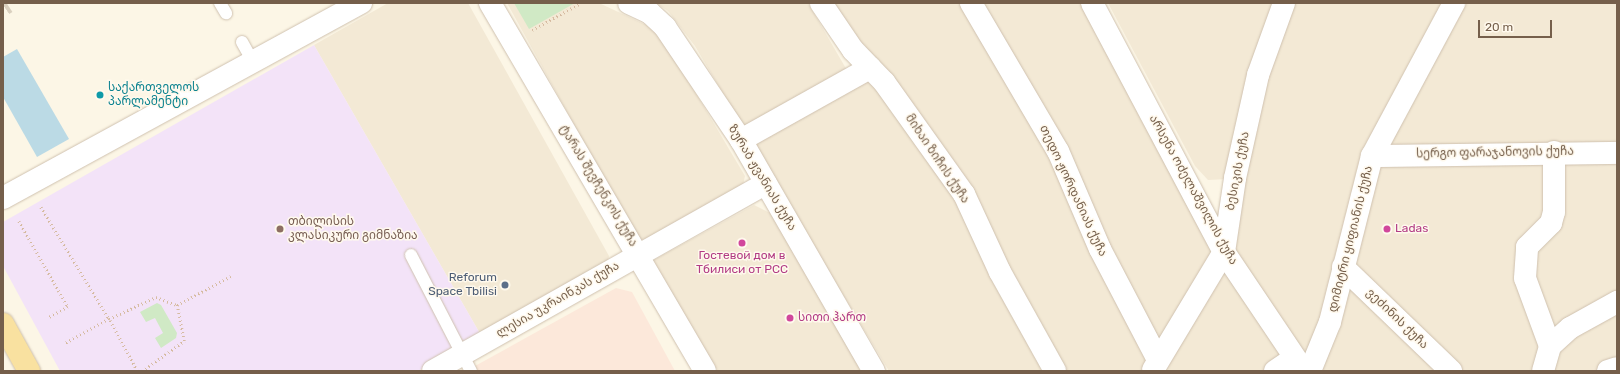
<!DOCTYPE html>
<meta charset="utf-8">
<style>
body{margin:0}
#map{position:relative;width:1620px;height:374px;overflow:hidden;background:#fcf6e6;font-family:Rubik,"Noto Sans Georgian",sans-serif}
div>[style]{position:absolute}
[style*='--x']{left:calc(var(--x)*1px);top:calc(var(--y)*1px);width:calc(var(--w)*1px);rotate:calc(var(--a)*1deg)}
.residential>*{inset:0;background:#f3e9d5}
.commercial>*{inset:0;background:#fce8da}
.education>*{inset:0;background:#f3e3f8}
.green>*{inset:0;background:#d0e9c5}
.water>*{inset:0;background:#bbdae5}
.street-tunnel>*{height:22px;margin-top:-11px;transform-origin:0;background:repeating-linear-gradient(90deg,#dad0bf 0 22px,transparent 0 33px)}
.path>*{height:2.5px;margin-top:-1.25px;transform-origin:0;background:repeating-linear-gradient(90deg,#d6bba1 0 1px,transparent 0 4px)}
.roads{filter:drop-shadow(0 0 1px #cfc1af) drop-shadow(0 0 1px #cfc1af)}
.lane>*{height:12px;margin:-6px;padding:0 6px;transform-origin:6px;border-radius:6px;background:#fff}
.street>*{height:22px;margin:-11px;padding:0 11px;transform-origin:11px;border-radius:11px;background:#fff}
.primary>*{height:22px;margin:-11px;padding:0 11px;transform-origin:11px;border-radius:11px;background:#f9e1a0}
.dots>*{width:11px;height:11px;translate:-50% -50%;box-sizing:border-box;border:2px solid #fff9ed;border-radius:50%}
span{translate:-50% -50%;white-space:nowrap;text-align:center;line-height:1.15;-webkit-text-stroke:3px #fff9ed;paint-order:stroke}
.culture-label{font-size:12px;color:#0d838f}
.left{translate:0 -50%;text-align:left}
.street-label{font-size:12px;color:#755f4b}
.education-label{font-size:12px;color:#785e54}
.hotel-label{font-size:12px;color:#b23c85}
.service-label{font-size:12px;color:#4e5e75}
.right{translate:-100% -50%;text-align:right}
.frame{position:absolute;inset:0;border:4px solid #755f4b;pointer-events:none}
.scale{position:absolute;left:1478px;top:20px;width:74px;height:18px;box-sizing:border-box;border:2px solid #755f4b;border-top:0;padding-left:5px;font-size:12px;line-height:14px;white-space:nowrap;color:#755f4b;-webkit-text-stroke:3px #fff9ed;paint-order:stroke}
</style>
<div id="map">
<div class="residential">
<div style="clip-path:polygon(388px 3px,468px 3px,609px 256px,607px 267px,482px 337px,314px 45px)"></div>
<div style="clip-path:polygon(507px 3px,599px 3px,659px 31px,745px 176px,743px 185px,647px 239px,637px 239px)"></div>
<div style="clip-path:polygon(656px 3px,808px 3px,848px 72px,744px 129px,695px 46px,668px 11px)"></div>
<div style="clip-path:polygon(831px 3px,964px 3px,994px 47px,1152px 354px,1145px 371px,1061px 371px)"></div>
<div style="clip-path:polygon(973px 3px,1090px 3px,1221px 249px,1165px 342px,1152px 340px)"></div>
<div style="clip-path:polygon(1108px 3px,1282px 3px,1228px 179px,1208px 180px,1195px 166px)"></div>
<div style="clip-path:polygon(1284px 3px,1617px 3px,1617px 371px,1305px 371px,1224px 252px)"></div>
<div style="clip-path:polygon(875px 78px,964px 208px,1050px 371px,889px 371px,754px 147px,754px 141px)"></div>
<div style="clip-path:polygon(754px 205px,772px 214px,862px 371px,718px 371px,652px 261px)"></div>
<div style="clip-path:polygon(1222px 265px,1292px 371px,1157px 371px)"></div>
</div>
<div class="commercial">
<div style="clip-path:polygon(616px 288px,632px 292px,675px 371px,466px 371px)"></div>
</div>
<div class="education">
<div style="clip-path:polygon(314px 45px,482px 337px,418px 371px,60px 371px,3px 266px,3px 222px)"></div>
</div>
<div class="green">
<div style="clip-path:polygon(514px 3px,575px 3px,529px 29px)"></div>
<div style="clip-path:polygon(157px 303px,161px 305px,177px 333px,176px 338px,161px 348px,155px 338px,163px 333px,155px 318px,146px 322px,140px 312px)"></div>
</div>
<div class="water">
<div style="clip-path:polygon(17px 49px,69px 139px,37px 157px,3px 97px,3px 57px)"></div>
</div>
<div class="street-tunnel">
<div style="--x:3;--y:5;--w:4;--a:-34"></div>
</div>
<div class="path">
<div style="--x:532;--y:30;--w:56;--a:-28.9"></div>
<div style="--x:41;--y:207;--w:131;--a:58.7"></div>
<div style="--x:109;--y:319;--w:51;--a:150.9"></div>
<div style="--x:19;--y:221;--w:99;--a:60.3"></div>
<div style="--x:68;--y:307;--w:23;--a:151"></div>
<div style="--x:177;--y:305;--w:61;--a:-28.2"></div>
<div style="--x:137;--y:371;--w:59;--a:-118.3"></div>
<div style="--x:109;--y:319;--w:52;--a:-25.1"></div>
<div style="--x:156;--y:297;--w:22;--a:21"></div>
<div style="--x:142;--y:371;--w:52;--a:-35.5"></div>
<div style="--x:184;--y:341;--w:37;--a:-101"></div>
</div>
<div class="roads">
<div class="lane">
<div style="--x:220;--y:3;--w:12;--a:59"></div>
<div style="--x:242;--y:42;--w:23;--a:61"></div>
<div style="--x:411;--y:255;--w:131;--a:62.7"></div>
</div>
<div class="street">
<div style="--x:490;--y:3;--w:426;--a:59.7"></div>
<div style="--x:629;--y:3;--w:23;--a:25"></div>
<div style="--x:650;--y:13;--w:21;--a:43"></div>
<div style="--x:665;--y:27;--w:136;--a:56.1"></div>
<div style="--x:741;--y:140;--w:267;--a:60.1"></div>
<div style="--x:821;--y:3;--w:57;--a:55.8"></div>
<div style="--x:853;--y:50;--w:45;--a:45.9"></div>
<div style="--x:884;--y:82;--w:138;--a:54.5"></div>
<div style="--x:964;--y:194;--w:86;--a:65.2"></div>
<div style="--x:1000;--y:272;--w:113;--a:60.9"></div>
<div style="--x:971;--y:3;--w:172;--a:59.6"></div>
<div style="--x:1058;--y:151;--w:107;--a:66.8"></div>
<div style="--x:1100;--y:249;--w:125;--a:62.4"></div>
<div style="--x:1092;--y:3;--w:282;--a:62.1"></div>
<div style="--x:1224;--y:252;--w:143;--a:56.1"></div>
<div style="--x:741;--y:140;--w:148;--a:-29.2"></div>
<div style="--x:1372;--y:156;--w:245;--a:-0.7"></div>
<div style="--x:3;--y:198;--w:408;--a:-28.6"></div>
<div style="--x:1343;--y:267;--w:150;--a:43.9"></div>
<div style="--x:1550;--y:346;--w:27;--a:-42"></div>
<div style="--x:1570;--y:328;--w:54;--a:-29"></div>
<div style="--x:1153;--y:370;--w:138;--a:-59"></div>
<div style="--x:1224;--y:252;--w:75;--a:-81.5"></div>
<div style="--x:1235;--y:178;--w:106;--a:-77.4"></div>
<div style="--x:1258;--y:75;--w:77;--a:-70.1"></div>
<div style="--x:433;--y:371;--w:382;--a:-29.4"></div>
<div style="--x:1275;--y:371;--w:23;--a:-34"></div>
<div style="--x:1310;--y:371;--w:53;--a:-67.8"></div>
<div style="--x:1330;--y:322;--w:171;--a:-75.8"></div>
<div style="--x:1372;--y:156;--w:174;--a:-61.8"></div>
<div style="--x:1543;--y:371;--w:26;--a:-74"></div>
<div style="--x:1550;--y:346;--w:72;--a:-110.2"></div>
<div style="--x:1525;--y:278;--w:31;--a:-86"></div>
<div style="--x:1527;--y:247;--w:34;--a:-45"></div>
<div style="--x:1551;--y:223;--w:11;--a:-75"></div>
<div style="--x:1554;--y:212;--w:60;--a:-90"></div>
<div style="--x:1608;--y:371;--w:9;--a:-18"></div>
</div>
<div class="primary">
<div style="--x:3;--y:324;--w:54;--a:61"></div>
</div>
</div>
<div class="dots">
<div style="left:100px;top:95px;background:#0f9aa8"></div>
<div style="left:280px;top:229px;background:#8d6e63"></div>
<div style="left:1387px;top:229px;background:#d1479c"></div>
<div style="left:742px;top:243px;background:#d1479c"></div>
<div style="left:505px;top:285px;background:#5c6f8a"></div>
<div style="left:790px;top:318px;background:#d1479c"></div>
</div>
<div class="culture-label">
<span class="left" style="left:108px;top:95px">საქართველოს<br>პარლამენტი</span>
</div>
<div class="street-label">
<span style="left:1495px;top:153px;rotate:-1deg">სერგო ფარაჯანოვის ქუჩა</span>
<span style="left:937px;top:159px;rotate:56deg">მიხაი ზიჩის ქუჩა</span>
<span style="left:1238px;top:171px;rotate:-79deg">ბესიკის ქუჩა</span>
<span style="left:762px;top:178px;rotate:59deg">ზურაბ ჟვანიას ქუჩა</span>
<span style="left:598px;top:186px;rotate:59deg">ტარას შევჩენკოს ქუჩა</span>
<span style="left:1193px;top:190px;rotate:61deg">არსენა ოძელაშვილის ქუჩა</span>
<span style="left:1073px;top:191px;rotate:65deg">თედო ჟორდანიას ქუჩა</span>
<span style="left:1351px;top:239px;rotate:-76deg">დიმიტრი ყიფიანის ქუჩა</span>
<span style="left:558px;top:300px;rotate:-30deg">ლესია უკრაინკას ქუჩა</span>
<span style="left:1397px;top:319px;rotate:44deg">ვეძინის ქუჩა</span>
</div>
<div class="education-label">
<span class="left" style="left:288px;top:229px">თბილისის<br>კლასიკური გიმნაზია</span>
</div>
<div class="hotel-label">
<span class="left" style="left:1395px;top:229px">Ladas</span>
<span style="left:742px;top:263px">Гостевой дом в<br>Тбилиси от РСС</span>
<span class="left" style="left:798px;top:318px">სითი ჰართ</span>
</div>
<div class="service-label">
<span class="right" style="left:497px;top:285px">Reforum<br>Space Tbilisi</span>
</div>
<div class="frame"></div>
<div class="scale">20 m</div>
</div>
